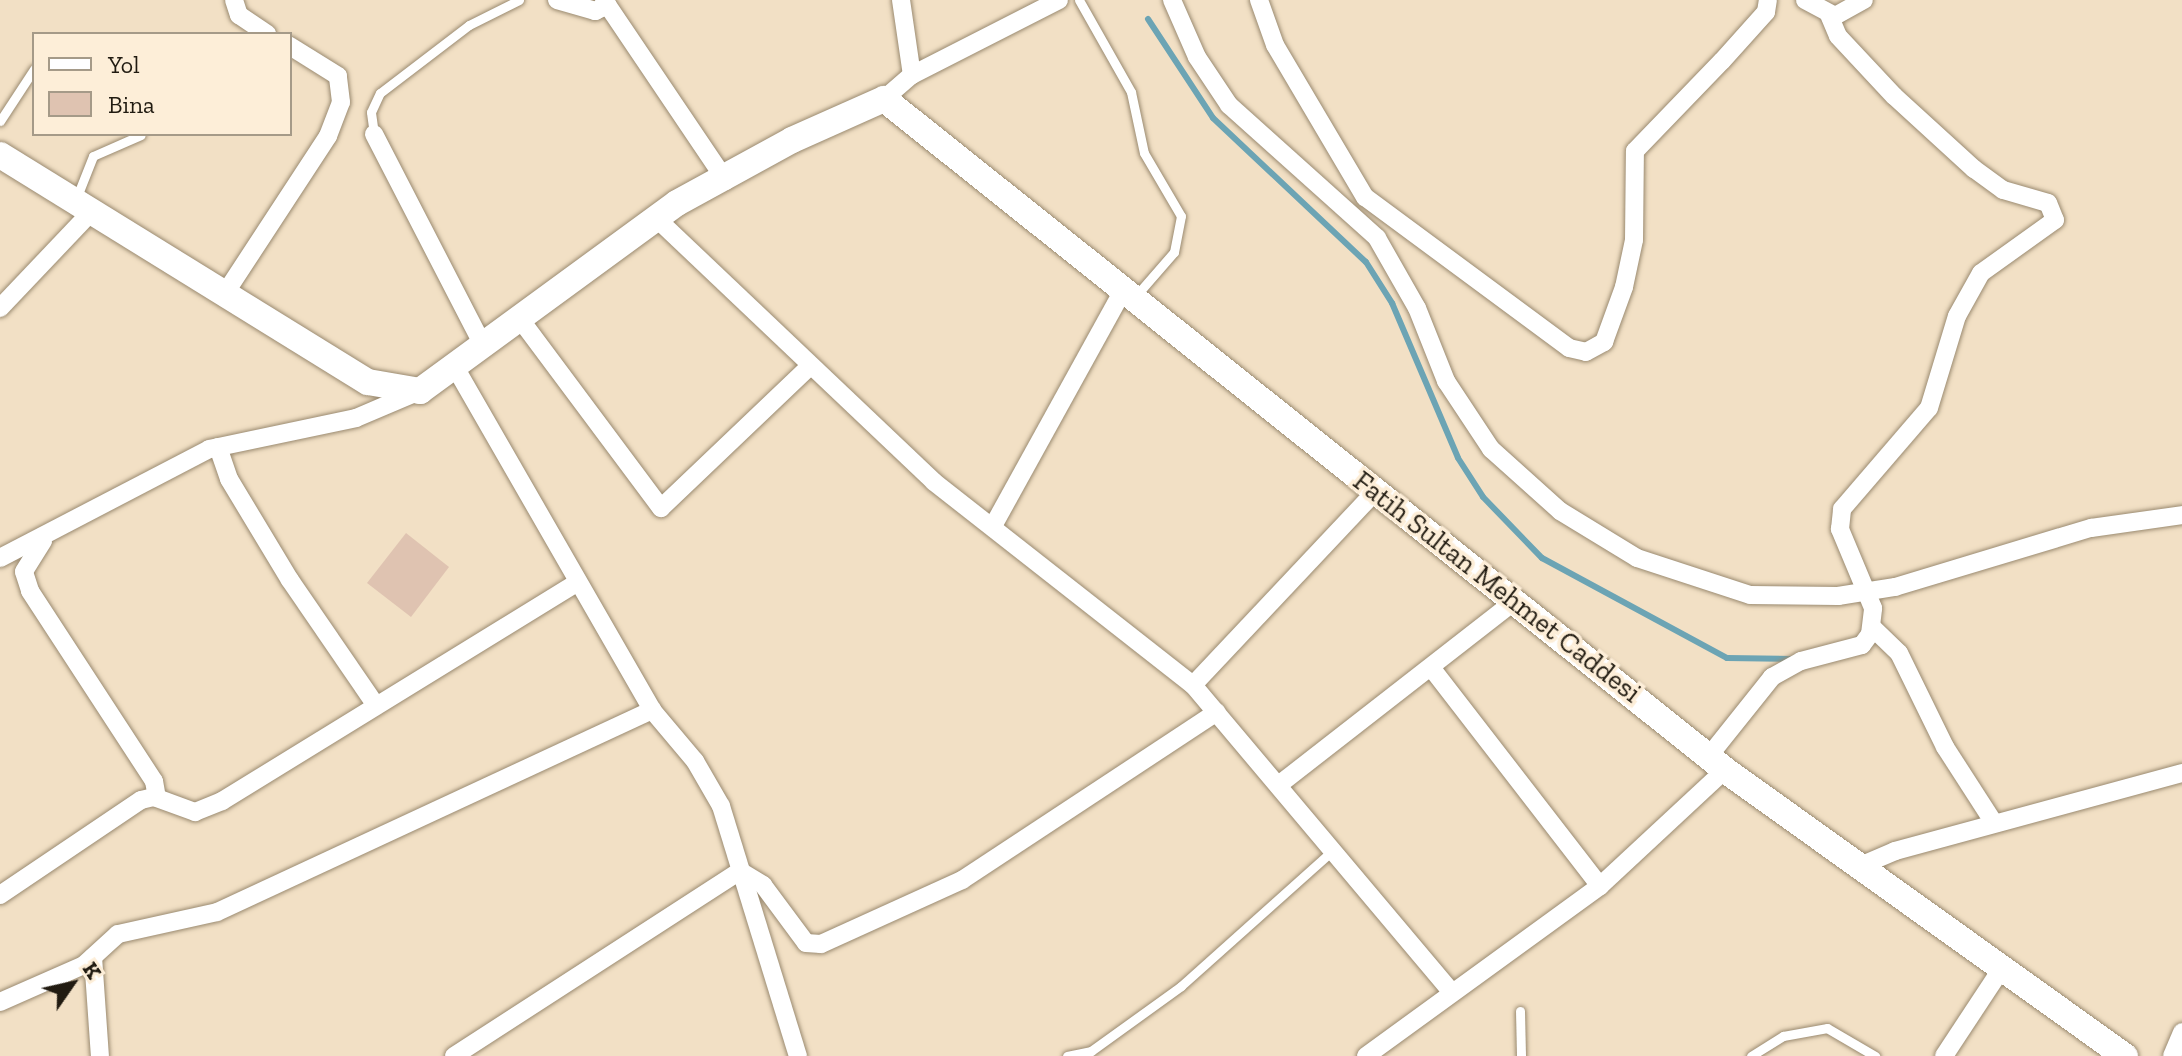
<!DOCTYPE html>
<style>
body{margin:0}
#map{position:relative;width:2182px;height:1056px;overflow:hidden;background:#f2e0c5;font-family:"Zilla Slab",serif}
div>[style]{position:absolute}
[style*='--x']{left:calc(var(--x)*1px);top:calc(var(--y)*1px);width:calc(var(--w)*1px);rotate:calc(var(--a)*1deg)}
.stream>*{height:6px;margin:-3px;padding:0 3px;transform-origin:3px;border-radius:3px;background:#6ca4b4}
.building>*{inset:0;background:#dfc3b1}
.roads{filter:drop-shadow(0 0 2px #9a8a70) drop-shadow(0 0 2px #9a8a70)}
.lane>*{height:9px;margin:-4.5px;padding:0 4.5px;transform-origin:4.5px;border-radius:4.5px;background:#fff}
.street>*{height:18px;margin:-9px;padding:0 9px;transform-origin:9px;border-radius:9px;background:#fff}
.secondary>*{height:26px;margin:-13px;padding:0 13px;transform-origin:13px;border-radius:13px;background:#fff}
span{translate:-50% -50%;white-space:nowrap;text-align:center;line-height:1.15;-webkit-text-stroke:7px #fdeed8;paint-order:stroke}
.street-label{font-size:28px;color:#211b11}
.legend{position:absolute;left:32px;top:32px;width:260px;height:104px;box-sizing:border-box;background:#fdeed8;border:2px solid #a59a88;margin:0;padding:10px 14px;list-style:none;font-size:24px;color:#211b11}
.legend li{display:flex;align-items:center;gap:16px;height:40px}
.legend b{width:40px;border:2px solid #a59a88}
.north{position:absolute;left:32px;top:944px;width:80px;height:80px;-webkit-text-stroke:6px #fdeed8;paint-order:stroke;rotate:56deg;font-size:22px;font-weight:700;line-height:32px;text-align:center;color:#211b11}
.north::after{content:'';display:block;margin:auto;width:28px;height:36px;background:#211b11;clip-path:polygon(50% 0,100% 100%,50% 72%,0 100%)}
</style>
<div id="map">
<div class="stream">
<div style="--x:1148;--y:19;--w:118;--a:56.7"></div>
<div style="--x:1213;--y:118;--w:210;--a:43.3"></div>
<div style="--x:1366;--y:262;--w:49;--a:57.6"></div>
<div style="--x:1392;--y:303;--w:168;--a:66.9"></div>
<div style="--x:1458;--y:458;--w:46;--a:57.3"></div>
<div style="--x:1483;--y:497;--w:85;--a:46"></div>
<div style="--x:1542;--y:558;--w:210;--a:28.4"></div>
<div style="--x:1727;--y:658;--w:64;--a:0.9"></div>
</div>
<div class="building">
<div style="clip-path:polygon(406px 533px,449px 567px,411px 617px,367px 583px)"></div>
</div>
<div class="roads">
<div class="lane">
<div style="--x:1079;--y:0;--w:106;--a:60.5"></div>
<div style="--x:1131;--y:92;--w:62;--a:78"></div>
<div style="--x:1144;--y:153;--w:73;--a:59.6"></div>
<div style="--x:1181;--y:216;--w:37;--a:101"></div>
<div style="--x:1174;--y:252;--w:61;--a:131"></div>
<div style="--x:0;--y:121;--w:62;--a:-56.8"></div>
<div style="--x:374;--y:134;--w:22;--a:-98"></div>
<div style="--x:371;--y:112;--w:21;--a:-65"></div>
<div style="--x:380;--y:93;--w:112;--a:-37.4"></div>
<div style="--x:469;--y:25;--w:56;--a:-26.6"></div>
<div style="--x:76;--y:199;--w:46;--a:-68.4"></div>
<div style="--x:93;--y:156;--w:52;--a:-23.6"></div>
<div style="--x:1520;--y:1011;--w:45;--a:88.7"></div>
<div style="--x:1067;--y:1056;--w:25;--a:-12"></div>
<div style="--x:1091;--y:1051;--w:111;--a:-35.8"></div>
<div style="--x:1181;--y:986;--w:205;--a:-41.8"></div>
<div style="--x:1751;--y:1056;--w:38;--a:-32"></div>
<div style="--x:1783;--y:1036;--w:45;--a:-10.3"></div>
<div style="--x:1827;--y:1028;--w:56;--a:30.3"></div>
</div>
<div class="street">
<div style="--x:234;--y:0;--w:16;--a:72"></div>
<div style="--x:239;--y:15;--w:34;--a:34"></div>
<div style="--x:557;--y:0;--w:40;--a:16"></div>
<div style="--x:595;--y:11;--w:14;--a:-25"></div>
<div style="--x:604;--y:0;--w:218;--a:56"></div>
<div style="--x:901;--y:0;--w:76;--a:81.7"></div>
<div style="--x:1172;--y:0;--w:62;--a:66.3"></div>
<div style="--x:1197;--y:57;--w:58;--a:56.3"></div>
<div style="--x:1229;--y:105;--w:199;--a:41.9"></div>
<div style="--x:1377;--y:238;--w:81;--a:60.3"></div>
<div style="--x:1417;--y:308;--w:79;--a:68.3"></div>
<div style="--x:1446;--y:381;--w:82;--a:56.5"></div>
<div style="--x:1491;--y:449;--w:93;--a:41.9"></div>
<div style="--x:1560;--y:511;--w:90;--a:31.4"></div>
<div style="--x:1637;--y:558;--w:119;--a:18.1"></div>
<div style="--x:1750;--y:595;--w:88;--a:0.7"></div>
<div style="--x:1838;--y:596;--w:58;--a:-9"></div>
<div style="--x:1895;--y:587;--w:205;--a:-16.8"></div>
<div style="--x:2091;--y:528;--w:92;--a:-8.1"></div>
<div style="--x:1259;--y:0;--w:48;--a:70.4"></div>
<div style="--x:1275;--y:45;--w:177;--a:59.4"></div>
<div style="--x:1365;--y:197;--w:254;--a:36.5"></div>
<div style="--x:1569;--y:348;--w:17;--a:13"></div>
<div style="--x:1586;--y:352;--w:21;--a:-29"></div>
<div style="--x:1604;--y:342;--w:59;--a:-70"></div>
<div style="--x:1624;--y:287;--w:48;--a:-78"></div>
<div style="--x:1634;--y:240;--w:89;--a:-89.4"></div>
<div style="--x:1635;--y:151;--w:125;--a:-46"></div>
<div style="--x:1722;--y:61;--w:66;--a:-48.1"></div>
<div style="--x:1766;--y:12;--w:12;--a:-81"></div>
<div style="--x:1805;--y:0;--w:34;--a:28"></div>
<div style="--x:1835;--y:16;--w:33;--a:-29"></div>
<div style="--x:884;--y:99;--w:37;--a:-41"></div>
<div style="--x:912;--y:75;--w:165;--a:-27"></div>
<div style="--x:374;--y:134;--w:240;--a:62.7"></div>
<div style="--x:656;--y:218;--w:383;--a:43.5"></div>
<div style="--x:934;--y:482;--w:329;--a:38.1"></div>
<div style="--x:1193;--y:685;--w:402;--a:49.9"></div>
<div style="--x:224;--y:295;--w:190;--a:-56.8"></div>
<div style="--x:328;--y:136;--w:36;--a:-69"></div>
<div style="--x:341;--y:102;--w:26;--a:-97"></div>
<div style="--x:338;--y:76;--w:57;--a:-148"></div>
<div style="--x:0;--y:308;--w:132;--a:-46.5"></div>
<div style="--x:520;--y:319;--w:236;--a:53.3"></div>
<div style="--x:661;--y:508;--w:204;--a:-43.6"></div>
<div style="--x:455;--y:367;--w:396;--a:60.1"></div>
<div style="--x:652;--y:710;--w:67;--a:49.9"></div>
<div style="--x:695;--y:761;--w:52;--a:60"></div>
<div style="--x:721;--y:806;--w:262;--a:72.9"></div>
<div style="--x:218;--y:447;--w:34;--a:71"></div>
<div style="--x:229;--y:479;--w:118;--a:58.9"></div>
<div style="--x:290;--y:580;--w:150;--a:55.6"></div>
<div style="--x:993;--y:526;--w:267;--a:-61.1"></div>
<div style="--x:43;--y:541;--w:36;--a:122"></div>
<div style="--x:24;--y:572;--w:20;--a:72"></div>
<div style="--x:30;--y:591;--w:227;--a:56.9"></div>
<div style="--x:154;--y:781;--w:17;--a:80"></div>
<div style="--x:0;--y:558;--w:236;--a:-27.5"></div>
<div style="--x:209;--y:449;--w:150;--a:-11.9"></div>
<div style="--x:356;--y:418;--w:66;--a:-23.1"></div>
<div style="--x:1873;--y:628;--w:36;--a:44"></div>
<div style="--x:1899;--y:653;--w:105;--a:63.9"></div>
<div style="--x:1945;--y:747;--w:90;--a:57.2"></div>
<div style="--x:1433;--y:670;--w:273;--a:52.3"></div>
<div style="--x:1193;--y:685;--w:267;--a:-46.7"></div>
<div style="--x:1709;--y:756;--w:101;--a:-51.4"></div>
<div style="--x:1772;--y:677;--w:33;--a:-29"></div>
<div style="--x:1801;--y:661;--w:63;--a:-14.7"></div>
<div style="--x:1862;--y:645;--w:14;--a:-54"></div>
<div style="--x:1870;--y:634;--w:26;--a:-83"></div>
<div style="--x:1873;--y:608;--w:86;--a:-112.7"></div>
<div style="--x:1840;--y:529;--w:20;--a:-84"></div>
<div style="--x:1842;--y:509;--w:133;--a:-49.3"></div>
<div style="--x:1929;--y:408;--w:96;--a:-73.1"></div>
<div style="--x:1957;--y:316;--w:49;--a:-60.8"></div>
<div style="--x:1981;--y:273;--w:91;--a:-35.6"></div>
<div style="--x:2055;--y:220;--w:18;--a:-112"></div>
<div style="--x:2048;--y:203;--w:47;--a:-163.9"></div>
<div style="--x:2003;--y:190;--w:36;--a:-144"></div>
<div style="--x:1974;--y:169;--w:108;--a:-137.6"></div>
<div style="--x:1894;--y:96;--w:82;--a:-133"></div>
<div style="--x:1838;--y:36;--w:23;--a:-113"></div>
<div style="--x:1281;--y:783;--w:296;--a:-37.9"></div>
<div style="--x:1860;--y:866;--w:38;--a:-23"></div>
<div style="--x:1895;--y:851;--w:297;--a:-15.2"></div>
<div style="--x:0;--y:895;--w:170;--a:-34"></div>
<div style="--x:141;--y:800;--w:13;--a:-13"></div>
<div style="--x:154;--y:797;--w:44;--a:20.1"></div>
<div style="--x:195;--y:812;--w:29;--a:-22"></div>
<div style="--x:222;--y:801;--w:416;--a:-31.6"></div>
<div style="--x:93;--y:957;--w:99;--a:86"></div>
<div style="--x:0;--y:1002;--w:92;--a:-23.8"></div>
<div style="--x:84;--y:965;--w:46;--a:-42.4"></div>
<div style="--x:118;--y:934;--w:101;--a:-12.5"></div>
<div style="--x:217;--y:912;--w:480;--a:-24.9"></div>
<div style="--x:454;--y:1056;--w:341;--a:-32.9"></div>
<div style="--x:740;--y:871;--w:27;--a:31"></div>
<div style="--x:763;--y:885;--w:72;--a:53.4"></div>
<div style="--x:806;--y:943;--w:15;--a:4"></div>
<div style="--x:821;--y:944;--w:155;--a:-24.4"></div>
<div style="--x:962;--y:880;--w:305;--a:-33.4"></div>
<div style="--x:1366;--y:1056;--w:289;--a:-36"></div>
<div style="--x:1600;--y:886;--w:171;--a:-42.9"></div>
<div style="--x:1944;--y:1056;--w:105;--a:-56.6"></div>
<div style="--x:2172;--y:1056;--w:26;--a:-67"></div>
</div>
<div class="secondary">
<div style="--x:0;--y:155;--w:432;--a:31.7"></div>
<div style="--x:368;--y:382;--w:53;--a:9.8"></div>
<div style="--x:420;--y:391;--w:318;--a:-36.2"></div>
<div style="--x:677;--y:203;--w:131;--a:-28.7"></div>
<div style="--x:792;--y:140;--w:101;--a:-24"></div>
<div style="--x:884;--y:99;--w:1076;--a:38.58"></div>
<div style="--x:1725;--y:770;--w:492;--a:35.6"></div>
</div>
</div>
<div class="street-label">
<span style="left:1497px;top:587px;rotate:38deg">Fatih Sultan Mehmet Caddesi</span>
</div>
<ul class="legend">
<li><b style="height:10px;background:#fff"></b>Yol</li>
<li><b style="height:22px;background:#dfc3b1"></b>Bina</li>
</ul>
<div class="north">K</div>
</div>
